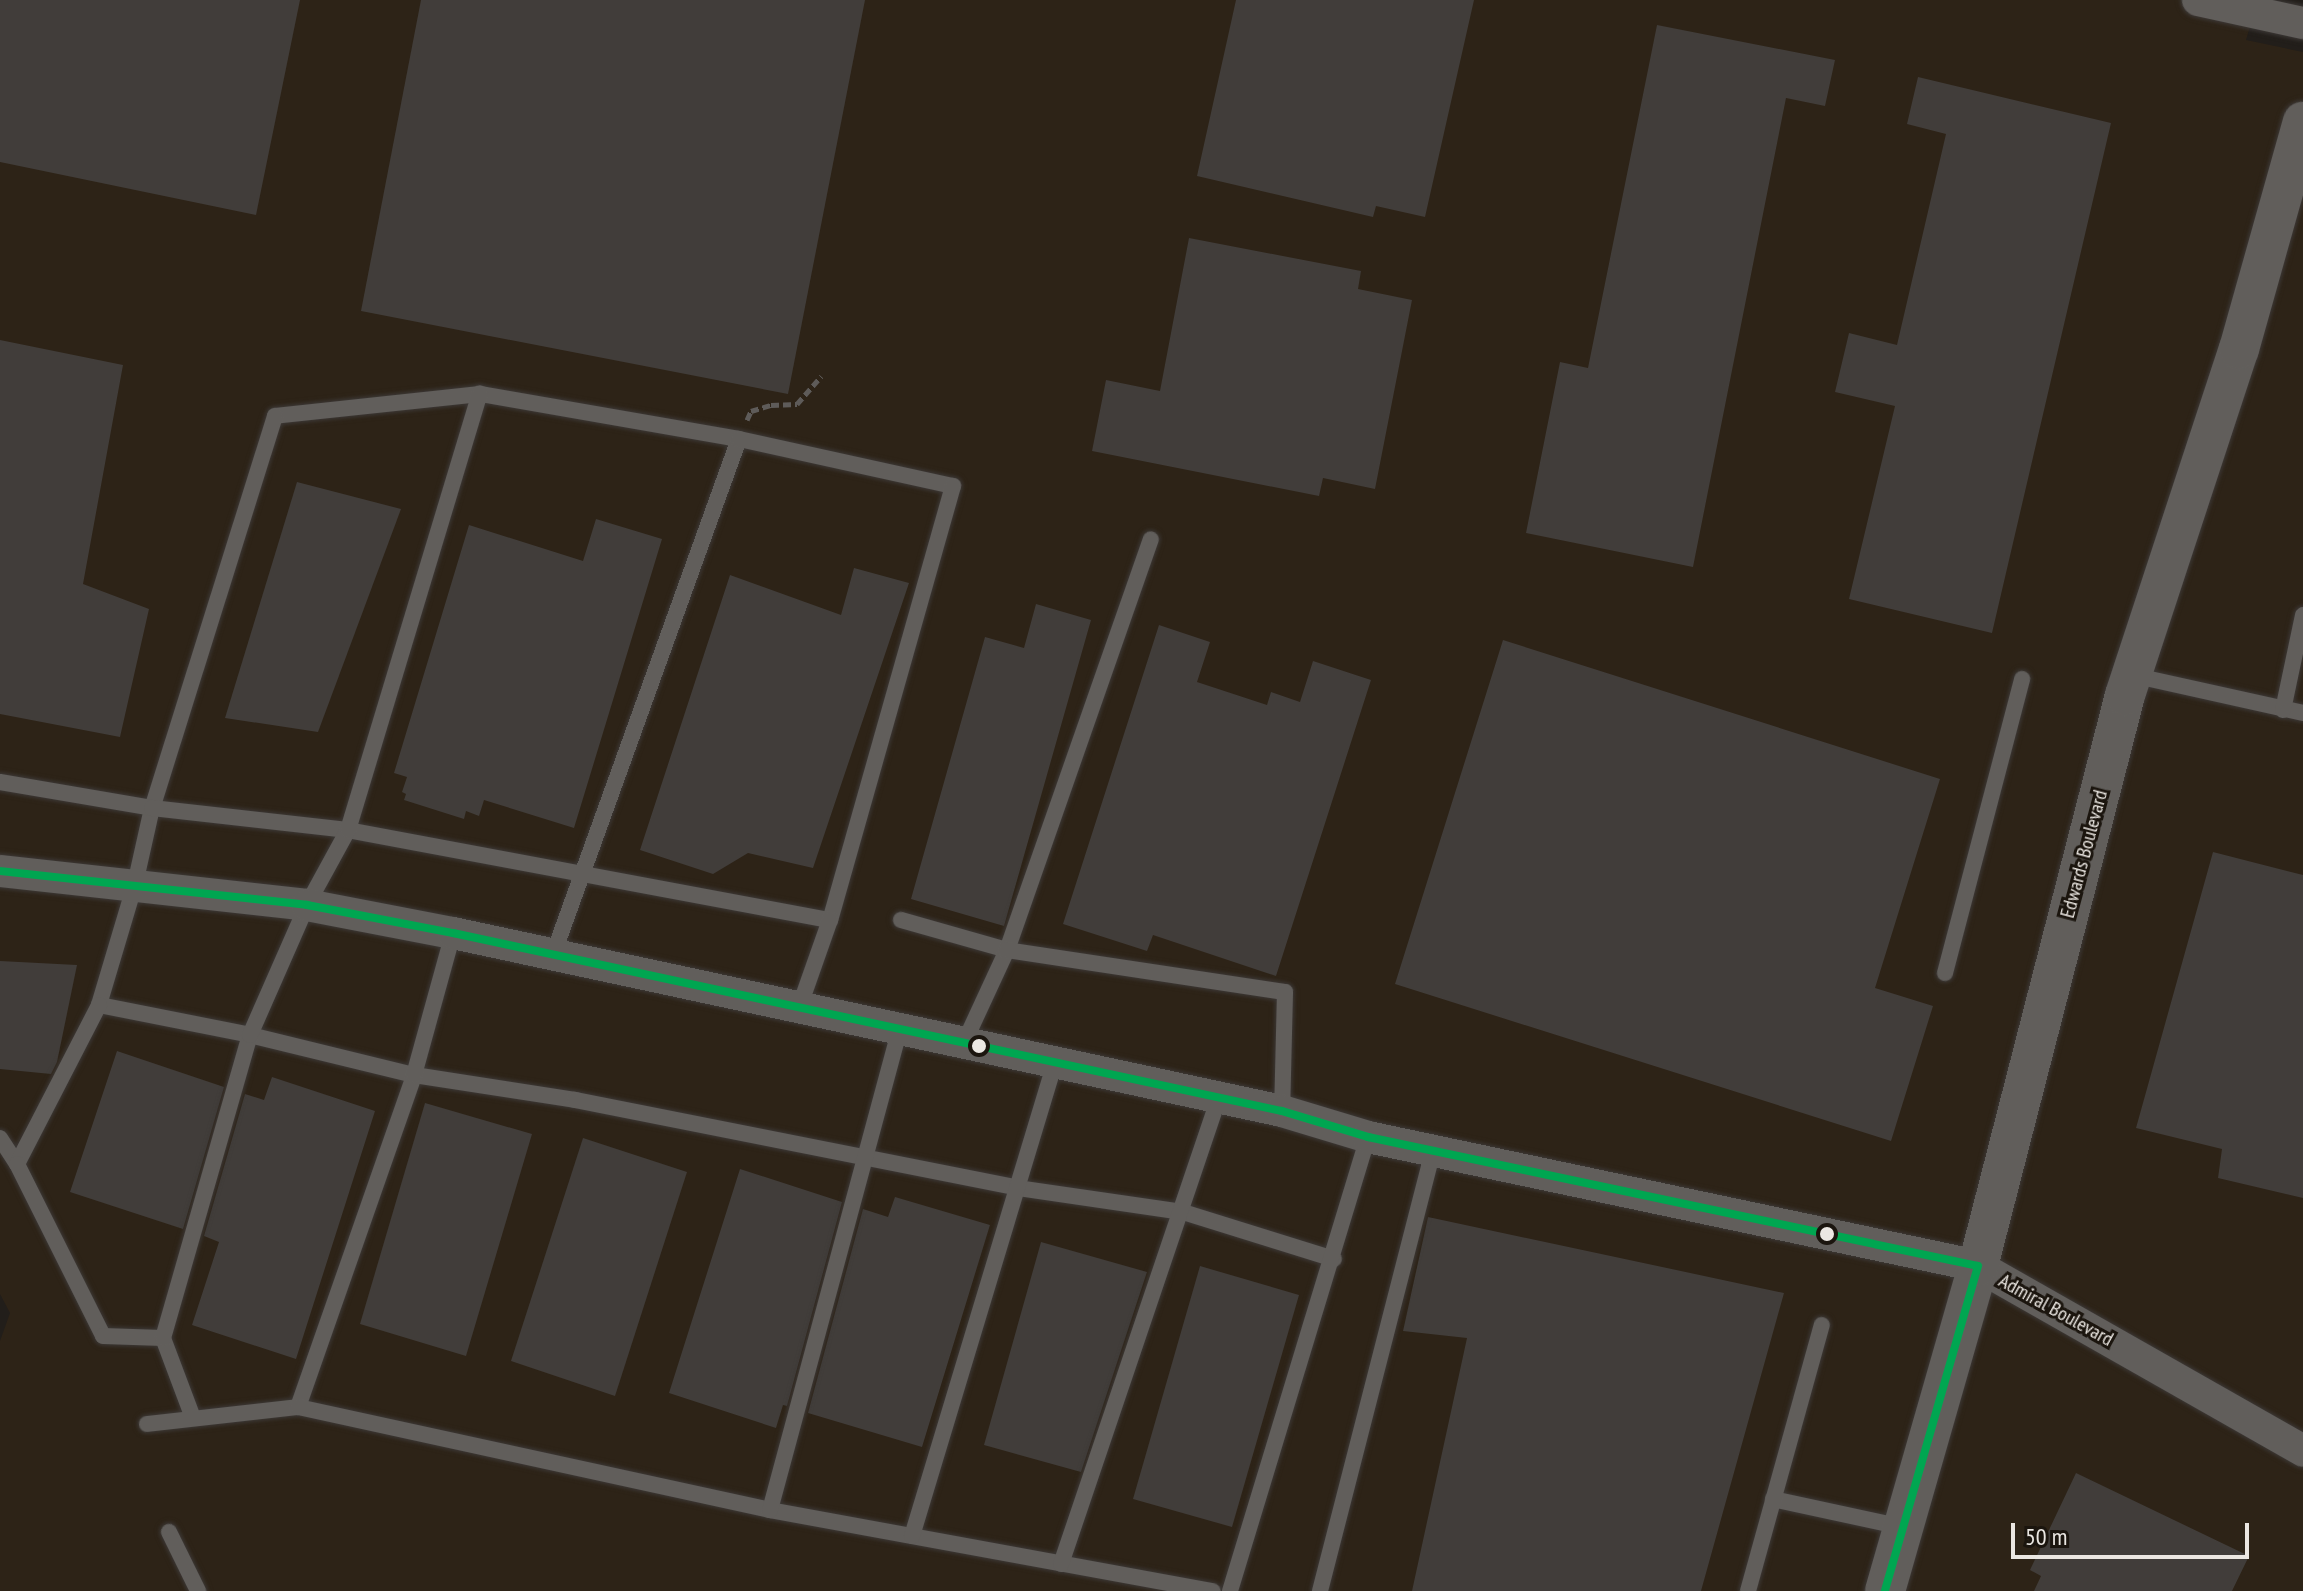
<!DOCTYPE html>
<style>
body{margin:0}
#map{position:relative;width:2303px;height:1591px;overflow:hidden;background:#221e1a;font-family:"PT Sans Narrow",sans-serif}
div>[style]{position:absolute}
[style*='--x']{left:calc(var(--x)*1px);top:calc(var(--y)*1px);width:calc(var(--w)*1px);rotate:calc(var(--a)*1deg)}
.industrial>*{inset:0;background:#2d2317}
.building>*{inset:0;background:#413d3a}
.path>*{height:5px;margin-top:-2.5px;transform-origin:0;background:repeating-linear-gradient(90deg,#5e5b59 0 8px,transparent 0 12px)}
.roads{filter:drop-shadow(0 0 2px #3c3836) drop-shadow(0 0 2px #3c3836)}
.service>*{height:16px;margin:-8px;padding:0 8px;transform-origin:8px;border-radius:8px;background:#615e5b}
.minor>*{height:32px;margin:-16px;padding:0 16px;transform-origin:16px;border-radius:16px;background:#615e5b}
.tertiary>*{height:40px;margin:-20px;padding:0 20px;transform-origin:20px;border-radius:20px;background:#615e5b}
.bus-1>*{height:8px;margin:-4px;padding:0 4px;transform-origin:4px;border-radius:4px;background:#00a651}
.dots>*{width:22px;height:22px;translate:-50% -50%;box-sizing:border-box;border:4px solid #1b150e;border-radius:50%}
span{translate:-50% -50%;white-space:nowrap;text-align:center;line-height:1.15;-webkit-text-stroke:6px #1b150e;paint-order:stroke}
.street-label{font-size:20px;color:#ebe7e2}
.scale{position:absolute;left:2011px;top:1523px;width:238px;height:36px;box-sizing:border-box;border:4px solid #ebe7e2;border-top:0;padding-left:10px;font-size:24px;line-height:28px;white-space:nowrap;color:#ebe7e2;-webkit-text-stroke:6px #1b150e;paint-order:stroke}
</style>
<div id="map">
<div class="industrial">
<div style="clip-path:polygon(0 0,2258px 0,2246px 40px,2303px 52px,2303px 1591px,0 1591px,0 1341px,10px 1313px,0 1294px)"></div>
</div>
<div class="building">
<div style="clip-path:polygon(0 0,300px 0,256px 215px,0 162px)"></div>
<div style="clip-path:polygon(421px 0,865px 0,788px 394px,361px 311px)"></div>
<div style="clip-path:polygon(1236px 0,1474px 0,1425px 217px,1376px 206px,1373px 217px,1197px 176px)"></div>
<div style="clip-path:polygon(1657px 25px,1835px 60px,1825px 106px,1786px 98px,1693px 567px,1526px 533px,1560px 362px,1588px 368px)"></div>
<div style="clip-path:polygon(1918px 77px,2111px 123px,1992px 633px,1849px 599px,1895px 406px,1835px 392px,1849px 333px,1897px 345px,1946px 134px,1907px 124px)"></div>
<div style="clip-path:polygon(1189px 238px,1361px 271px,1358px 289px,1412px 300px,1375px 489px,1323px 478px,1319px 496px,1092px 451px,1106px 380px,1160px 391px)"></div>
<div style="clip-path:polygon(0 340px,123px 365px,83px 584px,149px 609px,120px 737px,0 714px)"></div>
<div style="clip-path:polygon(297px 482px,401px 509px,318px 732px,225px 718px)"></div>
<div style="clip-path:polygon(596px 519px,662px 539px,574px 828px,484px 800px,479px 816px,466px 811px,464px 819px,404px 800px,406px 794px,402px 792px,407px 777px,394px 773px,469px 525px,583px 561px)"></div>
<div style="clip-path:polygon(854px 568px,909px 583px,813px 868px,748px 853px,713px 874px,640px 850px,730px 575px,841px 615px)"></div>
<div style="clip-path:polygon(1036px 604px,1091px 620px,1004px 926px,911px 899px,985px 637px,1024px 648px)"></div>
<div style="clip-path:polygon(1159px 625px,1210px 642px,1197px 682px,1267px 705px,1271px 692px,1300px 702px,1313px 661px,1371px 680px,1276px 976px,1153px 935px,1147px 951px,1063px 924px)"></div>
<div style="clip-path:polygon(1503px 640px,1940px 779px,1875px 988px,1933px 1006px,1891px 1141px,1395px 984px)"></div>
<div style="clip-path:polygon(2213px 852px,2303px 875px,2303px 1198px,2218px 1178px,2222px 1149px,2136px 1128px)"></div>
<div style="clip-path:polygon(0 961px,77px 965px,57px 1062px,51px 1074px,0 1069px)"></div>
<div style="clip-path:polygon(117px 1051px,224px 1087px,183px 1229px,70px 1192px)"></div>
<div style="clip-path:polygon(272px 1077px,375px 1111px,296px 1359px,192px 1325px,219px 1242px,204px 1236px,245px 1094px,264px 1100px)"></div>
<div style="clip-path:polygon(425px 1103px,532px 1134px,466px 1356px,360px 1324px)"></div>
<div style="clip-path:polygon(583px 1138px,687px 1172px,615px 1396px,511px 1361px)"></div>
<div style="clip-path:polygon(740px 1169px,842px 1202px,787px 1406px,783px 1405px,776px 1428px,669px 1393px)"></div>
<div style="clip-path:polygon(895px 1197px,990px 1225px,922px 1447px,808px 1413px,863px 1209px,888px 1217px)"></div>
<div style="clip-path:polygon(1428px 1217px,1784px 1293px,1701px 1591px,1412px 1591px,1467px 1338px,1403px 1331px)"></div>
<div style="clip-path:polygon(1041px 1242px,1147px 1272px,1081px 1472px,984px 1445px)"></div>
<div style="clip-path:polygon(1200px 1266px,1299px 1295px,1232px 1527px,1133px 1499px)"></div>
<div style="clip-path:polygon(2076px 1473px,2249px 1556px,2232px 1591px,2034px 1591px,2041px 1576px,2030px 1570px)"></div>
</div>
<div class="path">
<div style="--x:747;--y:420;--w:10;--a:-66"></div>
<div style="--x:751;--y:411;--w:21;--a:-17"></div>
<div style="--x:771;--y:405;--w:26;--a:-2"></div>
<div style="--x:797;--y:404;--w:37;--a:-49"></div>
</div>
<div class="roads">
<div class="service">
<div style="--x:739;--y:439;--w:263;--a:-170.1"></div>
<div style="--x:480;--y:394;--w:206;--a:173.9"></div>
<div style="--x:275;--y:416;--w:411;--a:107.4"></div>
<div style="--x:152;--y:808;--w:78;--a:102.6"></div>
<div style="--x:135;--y:884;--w:126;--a:106.6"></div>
<div style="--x:99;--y:1005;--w:154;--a:11.2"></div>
<div style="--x:250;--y:1035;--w:169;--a:13.7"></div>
<div style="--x:414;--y:1075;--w:163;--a:8.8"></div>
<div style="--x:575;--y:1100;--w:452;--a:11.2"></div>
<div style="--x:1018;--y:1188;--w:167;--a:8.3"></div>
<div style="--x:1183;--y:1212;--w:158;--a:17.3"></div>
<div style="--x:2132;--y:675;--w:175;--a:12.5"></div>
<div style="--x:2283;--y:710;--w:97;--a:-78.1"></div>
<div style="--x:0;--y:782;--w:154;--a:9.7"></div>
<div style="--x:152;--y:808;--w:197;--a:6.4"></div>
<div style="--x:348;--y:830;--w:490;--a:10.6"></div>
<div style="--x:901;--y:920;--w:110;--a:15.8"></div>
<div style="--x:1007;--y:950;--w:435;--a:-70.7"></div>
<div style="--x:553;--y:955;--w:548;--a:-70.18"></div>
<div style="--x:739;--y:439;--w:219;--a:12.4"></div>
<div style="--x:953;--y:486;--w:451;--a:105.8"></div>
<div style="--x:830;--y:920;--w:93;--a:109.4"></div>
<div style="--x:1945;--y:973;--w:304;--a:-75.3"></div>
<div style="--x:964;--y:1043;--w:102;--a:-65.2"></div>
<div style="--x:1007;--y:950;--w:281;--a:8.6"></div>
<div style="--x:1285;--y:992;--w:119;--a:91.4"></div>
<div style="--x:0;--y:1138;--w:31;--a:57"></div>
<div style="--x:17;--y:1164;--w:179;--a:-62.7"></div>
<div style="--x:17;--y:1164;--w:192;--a:63.4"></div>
<div style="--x:103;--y:1336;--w:60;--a:1.9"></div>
<div style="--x:163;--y:1338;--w:85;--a:69.4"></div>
<div style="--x:163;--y:1338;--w:315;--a:-74"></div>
<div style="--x:250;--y:1035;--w:142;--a:-66.3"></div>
<div style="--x:307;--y:905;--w:85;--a:-61.3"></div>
<div style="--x:348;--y:830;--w:456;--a:-73.2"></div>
<div style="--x:298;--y:1407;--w:352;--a:-70.7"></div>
<div style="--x:414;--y:1075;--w:147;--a:-74.6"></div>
<div style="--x:147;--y:1424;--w:152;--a:-6.4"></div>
<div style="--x:298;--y:1407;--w:483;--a:12.3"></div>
<div style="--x:770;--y:1510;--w:450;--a:10.4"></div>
<div style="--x:1773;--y:1499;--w:132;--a:12.2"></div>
<div style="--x:770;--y:1510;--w:498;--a:-74.9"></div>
<div style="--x:169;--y:1532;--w:66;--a:63.8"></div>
<div style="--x:912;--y:1536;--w:495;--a:-73.2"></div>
<div style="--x:1061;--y:1564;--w:492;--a:-71.3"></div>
<div style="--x:1230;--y:1591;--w:475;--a:-73.1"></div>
<div style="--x:1320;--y:1591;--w:454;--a:-75.6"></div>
<div style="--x:1748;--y:1591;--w:276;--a:-74.5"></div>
</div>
<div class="minor">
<div style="--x:2198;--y:0;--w:107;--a:12.4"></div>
<div style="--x:0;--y:871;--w:309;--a:6.3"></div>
<div style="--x:307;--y:905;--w:149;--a:10.9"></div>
<div style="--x:453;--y:933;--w:848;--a:12.12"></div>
<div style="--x:1282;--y:1111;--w:90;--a:16.8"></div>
<div style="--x:1368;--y:1137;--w:623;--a:11.94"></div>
<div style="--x:1978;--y:1266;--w:374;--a:29.6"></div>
</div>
<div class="tertiary">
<div style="--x:1885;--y:1591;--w:338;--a:-74"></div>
<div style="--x:1978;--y:1266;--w:590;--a:-75.56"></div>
<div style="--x:2125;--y:695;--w:364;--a:-71.8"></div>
<div style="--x:2239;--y:349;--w:236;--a:-74.3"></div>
</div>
</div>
<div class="bus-1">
<div style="--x:0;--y:871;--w:309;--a:6.3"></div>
<div style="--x:307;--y:905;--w:149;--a:10.9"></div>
<div style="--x:453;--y:933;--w:848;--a:12.12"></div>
<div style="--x:1282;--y:1111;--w:90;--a:16.8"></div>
<div style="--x:1368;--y:1137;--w:623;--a:11.94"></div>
<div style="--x:1978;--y:1266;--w:338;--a:106"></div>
</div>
<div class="dots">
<div style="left:979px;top:1046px;background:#ebe7e2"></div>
<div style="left:1827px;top:1234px;background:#ebe7e2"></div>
</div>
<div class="street-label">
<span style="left:2084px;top:854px;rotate:-75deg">Edwards Boulevard</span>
<span style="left:2056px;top:1310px;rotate:29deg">Admiral Boulevard</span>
</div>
<div class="scale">50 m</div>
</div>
